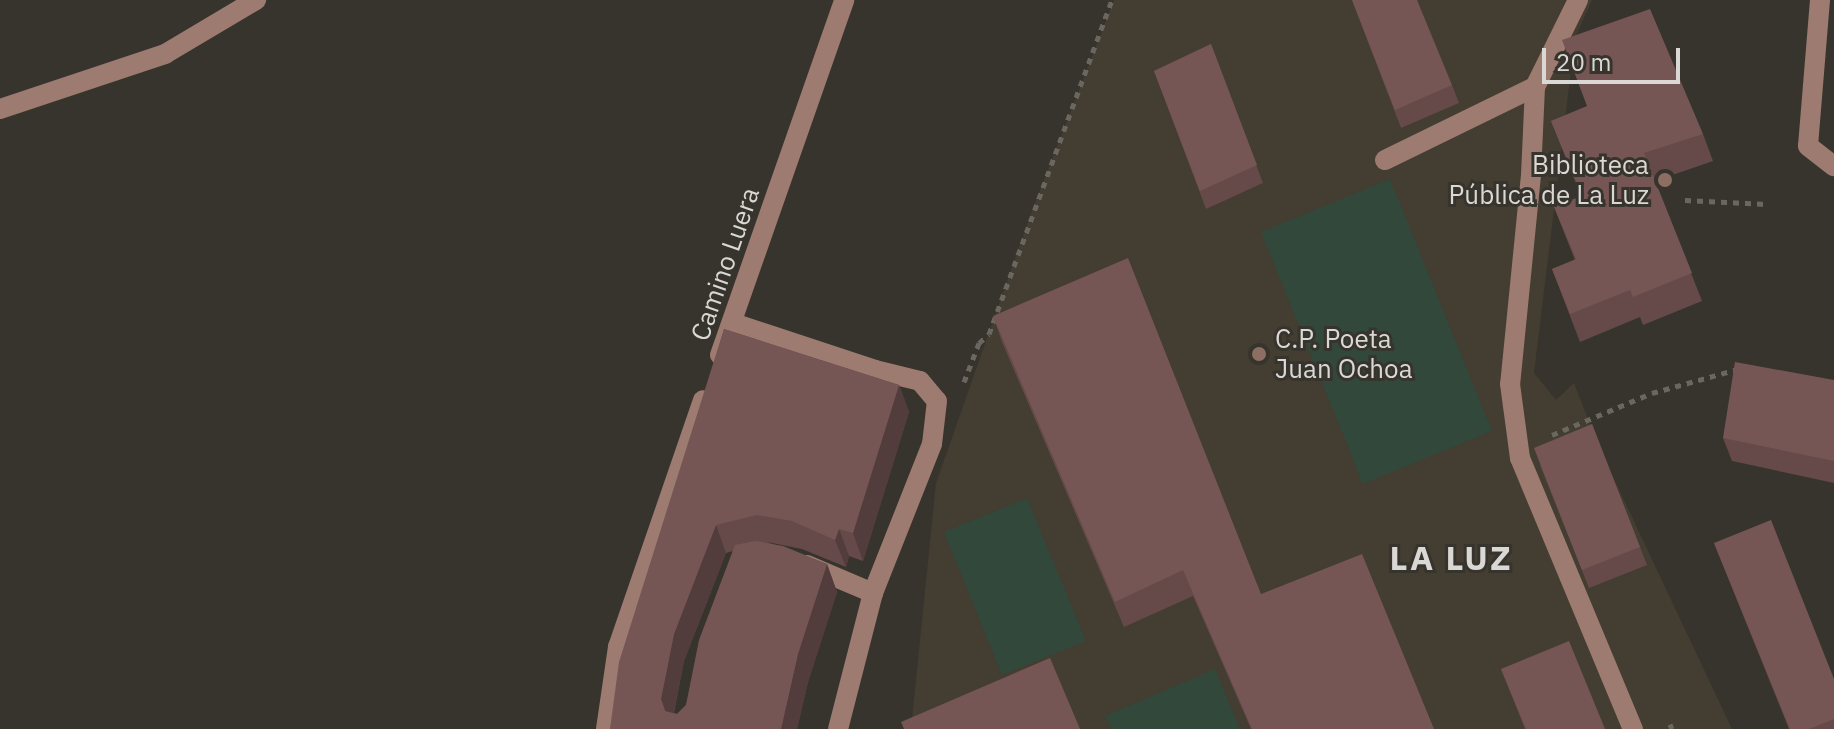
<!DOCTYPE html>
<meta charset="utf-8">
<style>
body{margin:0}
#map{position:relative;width:1834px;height:729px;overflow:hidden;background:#37342d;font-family:"IBM Plex Sans",sans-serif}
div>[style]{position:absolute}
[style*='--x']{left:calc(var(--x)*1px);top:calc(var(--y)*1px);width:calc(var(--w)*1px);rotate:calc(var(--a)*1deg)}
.built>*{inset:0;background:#443d31}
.green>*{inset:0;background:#32483b}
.path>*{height:5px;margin-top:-2.5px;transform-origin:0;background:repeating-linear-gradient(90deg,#6a6761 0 6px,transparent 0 12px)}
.minor>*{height:20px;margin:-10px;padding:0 10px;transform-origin:10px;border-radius:10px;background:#9d7b70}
.wall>*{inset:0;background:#654a49}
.shaded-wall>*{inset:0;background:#523c3c}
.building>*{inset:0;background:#755655}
.dots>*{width:22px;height:22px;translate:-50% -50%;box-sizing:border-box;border:4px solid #37342d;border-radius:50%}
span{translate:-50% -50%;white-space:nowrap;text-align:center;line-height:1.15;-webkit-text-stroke:6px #37342d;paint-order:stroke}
.poi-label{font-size:26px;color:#dad8d4}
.right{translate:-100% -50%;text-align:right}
.left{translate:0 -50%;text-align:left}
.street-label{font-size:26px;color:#dad8d4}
.district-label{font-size:34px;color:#dad8d4;font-weight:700;letter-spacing:2px}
.scale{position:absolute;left:1542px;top:48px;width:138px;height:36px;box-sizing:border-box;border:4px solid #dad8d4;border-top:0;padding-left:10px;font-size:24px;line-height:28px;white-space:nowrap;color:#dad8d4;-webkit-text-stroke:6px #37342d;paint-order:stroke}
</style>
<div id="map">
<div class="built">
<div style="clip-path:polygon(1114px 0,1592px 0,1575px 38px,1534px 373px,1556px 400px,1574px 383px,1598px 445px,1732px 729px,911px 729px,936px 483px,1030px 216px)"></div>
</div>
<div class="green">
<div style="clip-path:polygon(1390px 179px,1492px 431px,1363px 484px,1261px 232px)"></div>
<div style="clip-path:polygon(1027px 498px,1086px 641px,1002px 675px,944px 532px)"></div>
<div style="clip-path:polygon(1215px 669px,1240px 729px,1111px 729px,1105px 716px)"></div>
</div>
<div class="path">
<div style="--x:1685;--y:200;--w:82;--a:2.8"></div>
<div style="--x:964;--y:382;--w:42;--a:-69"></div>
<div style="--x:979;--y:343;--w:13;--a:-42"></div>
<div style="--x:989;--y:334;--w:356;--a:-69.8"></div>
<div style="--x:1552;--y:435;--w:108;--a:-22.8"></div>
<div style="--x:1652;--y:393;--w:89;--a:-15.6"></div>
<div style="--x:1670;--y:724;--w:5;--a:68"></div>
</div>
<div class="minor">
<div style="--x:1578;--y:0;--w:97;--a:116.3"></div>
<div style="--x:1535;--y:87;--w:88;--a:92.6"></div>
<div style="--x:1531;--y:175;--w:210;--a:95.7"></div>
<div style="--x:1510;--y:384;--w:75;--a:82.3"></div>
<div style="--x:1520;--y:458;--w:294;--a:67.4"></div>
<div style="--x:1820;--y:0;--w:146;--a:94.7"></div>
<div style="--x:1808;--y:146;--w:33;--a:38"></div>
<div style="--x:0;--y:109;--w:174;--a:-18.4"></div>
<div style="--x:165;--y:54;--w:106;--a:-30.7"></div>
<div style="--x:1385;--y:160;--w:167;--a:-26"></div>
<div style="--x:733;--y:323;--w:150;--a:18.3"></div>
<div style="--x:875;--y:370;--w:46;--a:13.7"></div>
<div style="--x:920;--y:381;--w:26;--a:50"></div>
<div style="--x:937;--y:401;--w:43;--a:96.6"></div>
<div style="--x:932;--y:444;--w:160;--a:111.6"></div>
<div style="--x:873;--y:593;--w:140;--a:104.4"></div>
<div style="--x:720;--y:355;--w:376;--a:-70.7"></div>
<div style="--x:807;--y:565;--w:72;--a:23"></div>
<div style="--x:606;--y:729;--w:83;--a:-81.7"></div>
<div style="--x:618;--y:647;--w:261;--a:-71"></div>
</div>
<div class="wall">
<div style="clip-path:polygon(1352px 0,1452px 85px,1459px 103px,1401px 128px)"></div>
<div style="clip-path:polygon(1211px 44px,1263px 183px,1206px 209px,1154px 71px)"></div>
<div style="clip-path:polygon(1587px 107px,1703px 134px,1713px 161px,1655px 181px,1702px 301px,1643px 325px,1640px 317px,1580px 342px,1552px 269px,1575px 260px,1554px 207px,1581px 196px,1551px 121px)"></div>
<div style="clip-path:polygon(993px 316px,1261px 594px,1434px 729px,1251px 729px,1193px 596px,1124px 627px,1002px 342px)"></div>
<div style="clip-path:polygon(evenodd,724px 329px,899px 385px,909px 412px,863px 561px,849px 556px,846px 567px,802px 549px,767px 542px,827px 564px,837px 592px,808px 682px,797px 729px,610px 729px,724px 329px,733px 551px,686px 705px,677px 714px,674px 713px,684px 661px,726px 553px,733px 551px)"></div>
<div style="clip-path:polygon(1834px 380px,1834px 483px,1732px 461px,1723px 438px)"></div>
<div style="clip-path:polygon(1592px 424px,1647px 565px,1589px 588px,1540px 465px)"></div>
<div style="clip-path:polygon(1714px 543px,1834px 679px,1834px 729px,1789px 729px)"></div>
<div style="clip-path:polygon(1501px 669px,1605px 729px,1525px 729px)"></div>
</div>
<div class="shaded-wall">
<div style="clip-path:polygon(899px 385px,909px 412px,863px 561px,853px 533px)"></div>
<div style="clip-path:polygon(716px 525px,726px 553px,684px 661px,671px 726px,661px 699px,674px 634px)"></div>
<div style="clip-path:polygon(839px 529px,849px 556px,846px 567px,835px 540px)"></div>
<div style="clip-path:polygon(827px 564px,837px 592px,808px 682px,797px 729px,781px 729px,798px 654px)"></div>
</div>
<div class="building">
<div style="clip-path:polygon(1352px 0,1417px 0,1452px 85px,1395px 110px)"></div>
<div style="clip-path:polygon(1650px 9px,1703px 134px,1644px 153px,1692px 273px,1633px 297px,1630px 290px,1570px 314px,1552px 269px,1576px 259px,1554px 207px,1582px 196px,1551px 121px,1587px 106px,1562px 40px)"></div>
<div style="clip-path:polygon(1211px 44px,1257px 165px,1200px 191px,1154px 71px)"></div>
<div style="clip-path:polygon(1128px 258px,1261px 594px,1362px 554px,1434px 729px,1252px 729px,1183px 570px,1115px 602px,993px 316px)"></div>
<div style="clip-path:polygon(724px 329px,899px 385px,853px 533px,839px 529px,835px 540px,792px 521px,757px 515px,716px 525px,674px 634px,661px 699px,665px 711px,677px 714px,686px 705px,699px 640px,735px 545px,755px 541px,783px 546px,827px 564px,798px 654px,781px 729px,610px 729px,619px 662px)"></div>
<div style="clip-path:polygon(1735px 362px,1834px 380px,1834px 461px,1723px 438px)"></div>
<div style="clip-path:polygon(1592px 424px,1640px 547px,1582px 570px,1534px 448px)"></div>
<div style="clip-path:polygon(1771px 520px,1834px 679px,1834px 719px,1809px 729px,1790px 729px,1714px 543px)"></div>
<div style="clip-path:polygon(1569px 641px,1605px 729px,1526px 729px,1501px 669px)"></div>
<div style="clip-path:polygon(1050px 658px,1080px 729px,904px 729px,901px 722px)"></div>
</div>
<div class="dots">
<div style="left:1665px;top:180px;background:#8d6e63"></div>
<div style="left:1259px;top:354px;background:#8d6e63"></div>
</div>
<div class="poi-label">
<span class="right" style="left:1649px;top:180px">Biblioteca<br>Pública de La Luz</span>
<span class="left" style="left:1275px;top:354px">C.P. Poeta<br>Juan Ochoa</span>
</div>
<div class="street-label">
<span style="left:725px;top:264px;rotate:-71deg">Camino Luera</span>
</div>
<div class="district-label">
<span style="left:1451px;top:558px">LA LUZ</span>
</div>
<div class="scale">20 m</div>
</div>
